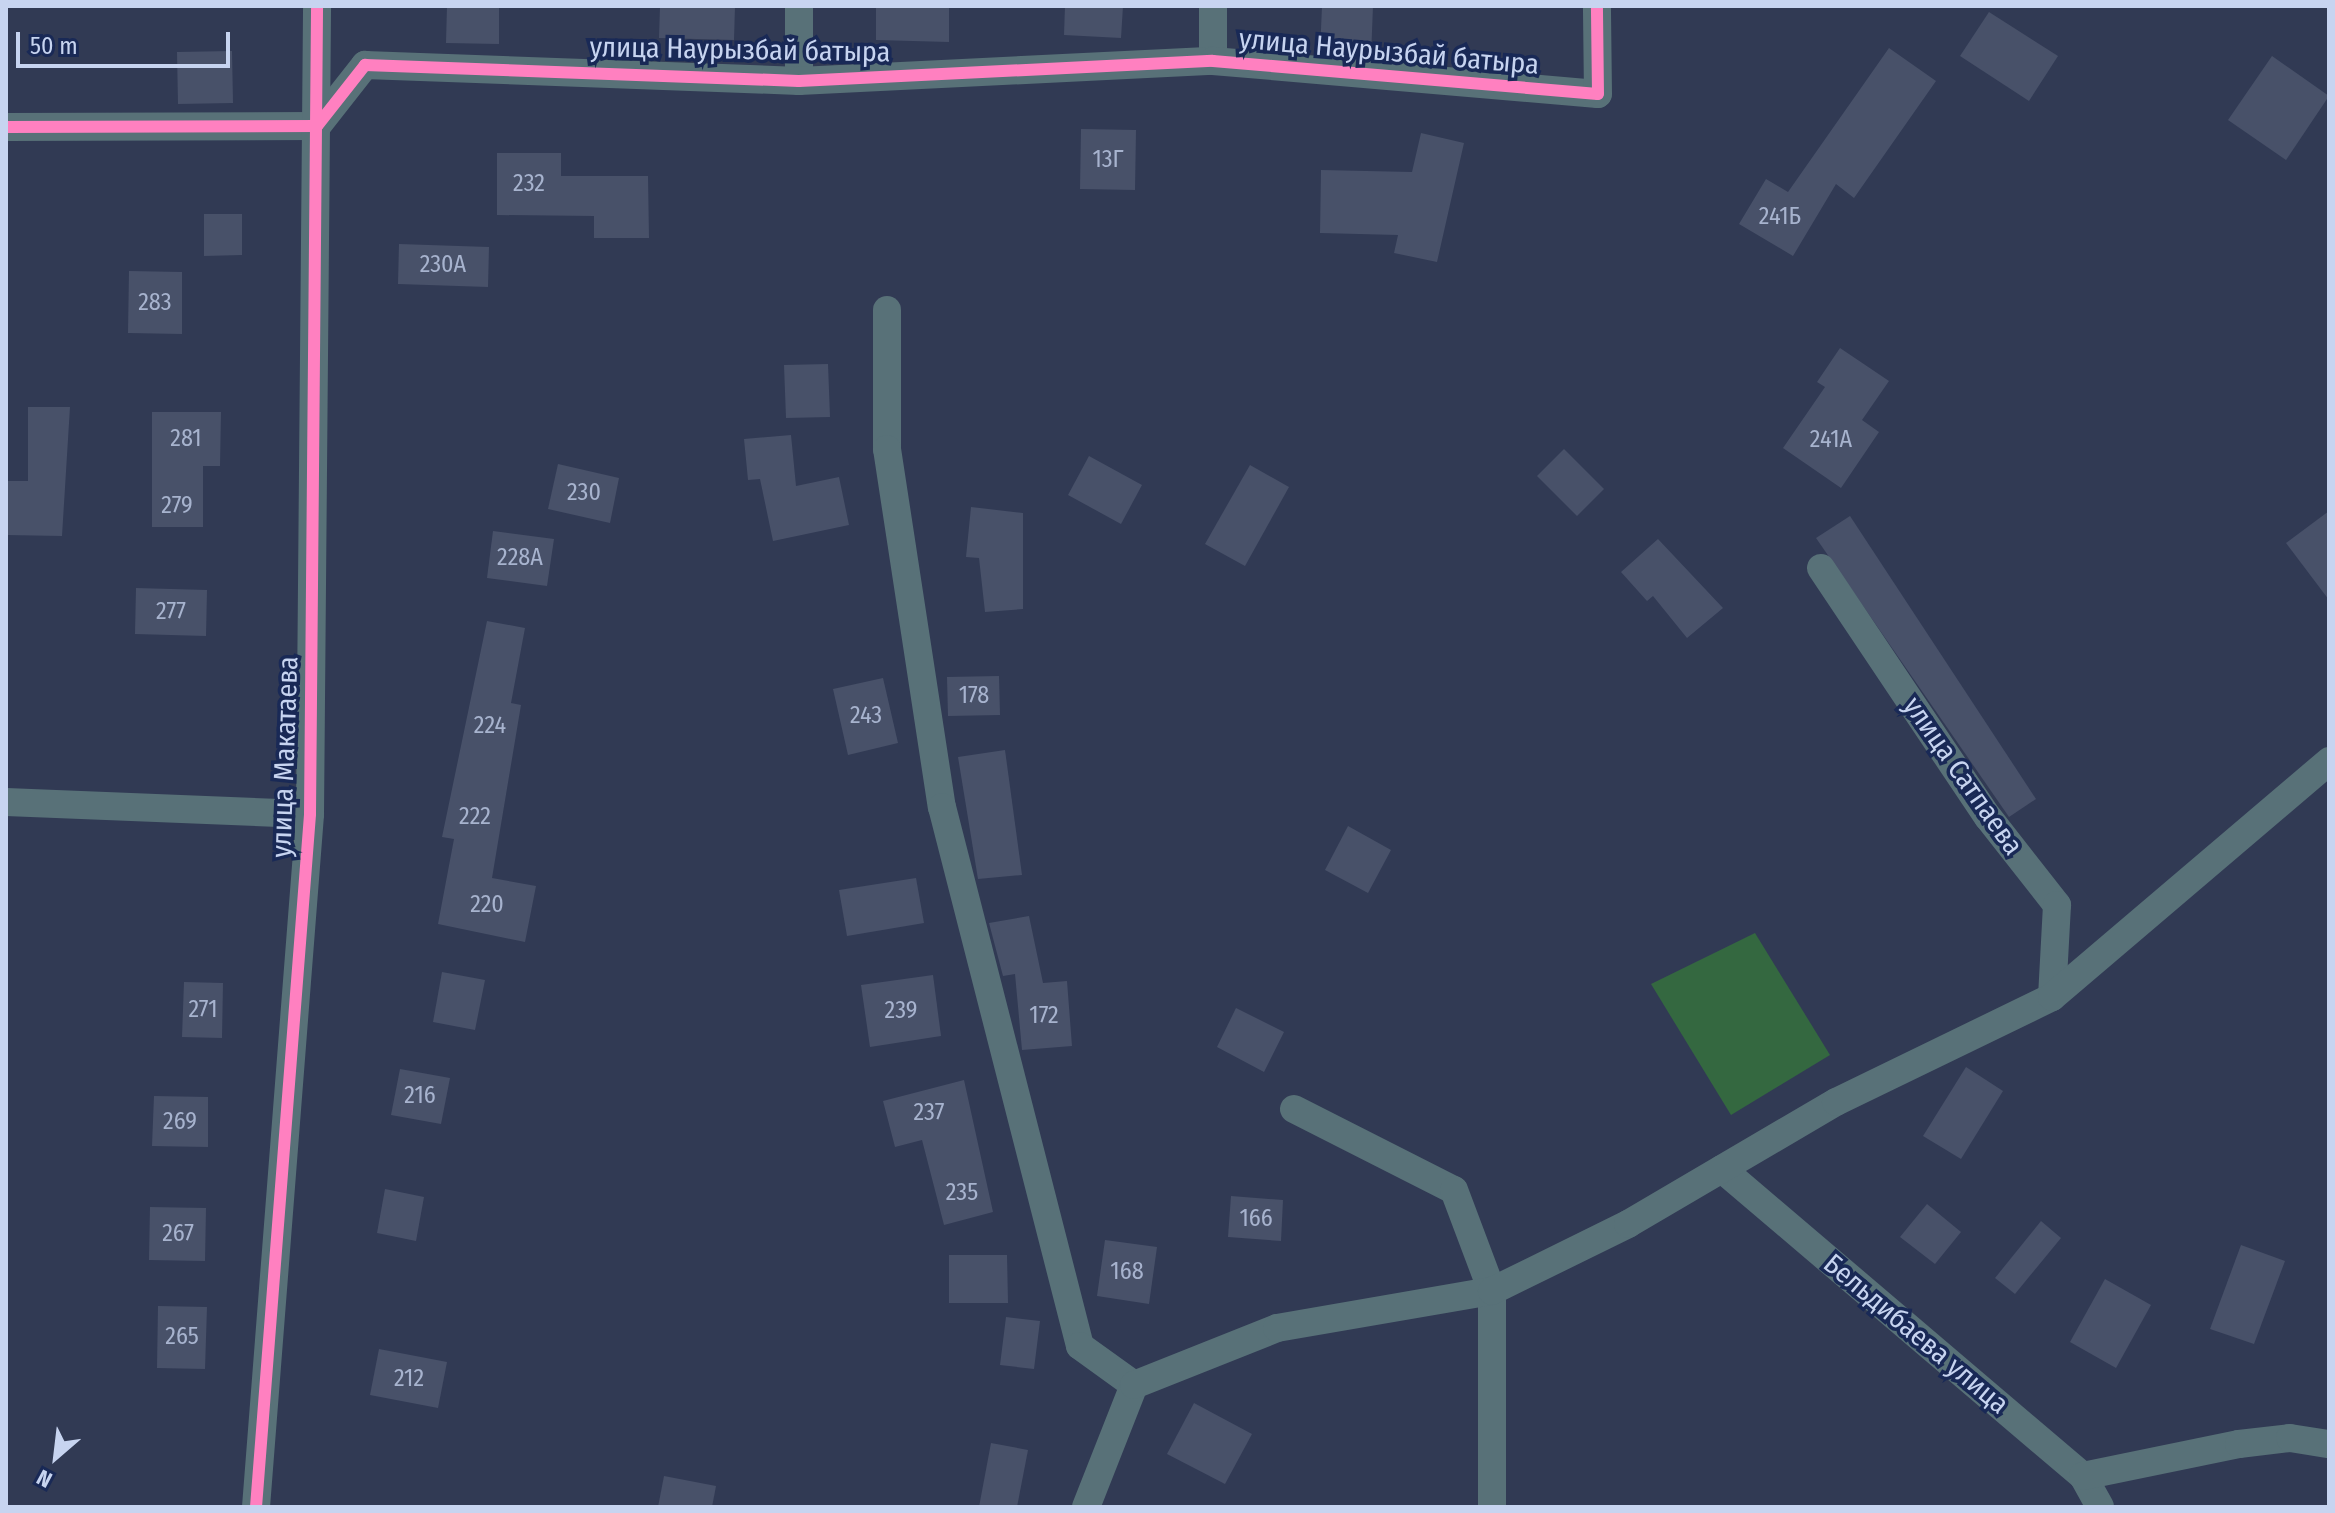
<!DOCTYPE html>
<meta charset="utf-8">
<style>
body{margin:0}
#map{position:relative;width:2335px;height:1513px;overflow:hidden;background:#313a54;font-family:"Fira Sans Condensed",sans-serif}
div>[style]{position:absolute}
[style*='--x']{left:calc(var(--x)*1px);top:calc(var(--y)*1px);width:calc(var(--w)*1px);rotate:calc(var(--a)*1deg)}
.green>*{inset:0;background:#346840}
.building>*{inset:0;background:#485169}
.minor>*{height:28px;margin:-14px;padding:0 14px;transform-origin:14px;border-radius:14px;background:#587178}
.cycleway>*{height:12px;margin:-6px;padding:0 6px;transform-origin:6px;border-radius:6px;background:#ff80c0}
span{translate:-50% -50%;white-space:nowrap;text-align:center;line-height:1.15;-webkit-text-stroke:7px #192956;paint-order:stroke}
.number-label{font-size:24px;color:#a7b3ce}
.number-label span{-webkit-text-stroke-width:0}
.street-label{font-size:28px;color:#c7d4f0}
.frame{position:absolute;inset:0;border:8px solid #c7d4f0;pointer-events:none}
.north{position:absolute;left:16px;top:1417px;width:80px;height:80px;-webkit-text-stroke:6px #192956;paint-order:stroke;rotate:208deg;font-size:22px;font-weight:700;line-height:32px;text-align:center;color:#c7d4f0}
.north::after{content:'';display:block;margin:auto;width:28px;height:36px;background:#c7d4f0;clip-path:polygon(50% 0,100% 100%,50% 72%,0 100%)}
.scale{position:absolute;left:16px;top:32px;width:214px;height:36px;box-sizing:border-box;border:4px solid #c7d4f0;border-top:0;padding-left:10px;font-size:24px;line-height:28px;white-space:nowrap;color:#c7d4f0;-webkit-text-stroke:6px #192956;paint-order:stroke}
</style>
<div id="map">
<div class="green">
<div style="clip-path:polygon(1755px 933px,1830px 1055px,1731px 1115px,1651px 984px)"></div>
</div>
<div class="building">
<div style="clip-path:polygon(447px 6px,499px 6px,499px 44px,446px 43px)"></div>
<div style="clip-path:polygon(660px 6px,735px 6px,734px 40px,659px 38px)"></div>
<div style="clip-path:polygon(876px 6px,949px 6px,949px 42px,876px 40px)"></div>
<div style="clip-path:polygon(1065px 6px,1123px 6px,1121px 38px,1064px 35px)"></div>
<div style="clip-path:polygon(1322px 6px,1373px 6px,1371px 57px,1320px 53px)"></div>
<div style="clip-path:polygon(1989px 12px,2058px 56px,2029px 101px,1960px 56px)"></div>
<div style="clip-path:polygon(1889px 48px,1936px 81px,1854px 198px,1836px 184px,1793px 256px,1739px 224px,1766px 179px,1788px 192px)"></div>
<div style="clip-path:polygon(232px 51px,233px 103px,178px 104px,177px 52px)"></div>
<div style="clip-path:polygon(2272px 56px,2329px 96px,2286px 160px,2228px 120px)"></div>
<div style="clip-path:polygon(1081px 129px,1136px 130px,1135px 190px,1080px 189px)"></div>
<div style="clip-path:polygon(1421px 133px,1464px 143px,1437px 262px,1394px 253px,1398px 235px,1320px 233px,1321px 170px,1412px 172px)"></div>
<div style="clip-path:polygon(497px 153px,561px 153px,561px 176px,648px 176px,649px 238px,594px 238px,594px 216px,497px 215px)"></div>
<div style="clip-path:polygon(204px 214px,242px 214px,242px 255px,204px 256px)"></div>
<div style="clip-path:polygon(399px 244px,489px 247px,488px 287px,398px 284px)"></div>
<div style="clip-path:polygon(129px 271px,182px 272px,182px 334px,128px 333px)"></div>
<div style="clip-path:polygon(1840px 348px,1889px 381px,1862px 420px,1879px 432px,1841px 488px,1783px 448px,1825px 387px,1817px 382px)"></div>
<div style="clip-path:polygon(828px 364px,830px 417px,786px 418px,784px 365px)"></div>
<div style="clip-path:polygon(28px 407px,70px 407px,62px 536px,6px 535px,6px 481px,28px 481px)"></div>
<div style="clip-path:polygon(152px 412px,221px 412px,220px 466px,203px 466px,203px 527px,152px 527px)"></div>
<div style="clip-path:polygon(791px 435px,796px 486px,839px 477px,849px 525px,773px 541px,760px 479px,748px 480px,744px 439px)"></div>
<div style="clip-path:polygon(1564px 449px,1604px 489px,1577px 516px,1537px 476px)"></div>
<div style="clip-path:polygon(1089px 456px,1142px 485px,1121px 524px,1068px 495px)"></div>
<div style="clip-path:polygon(558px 464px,619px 478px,610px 523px,548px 509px)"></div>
<div style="clip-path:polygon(1250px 465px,1289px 487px,1245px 566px,1205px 544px)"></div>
<div style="clip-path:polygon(971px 507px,1023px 513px,1023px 609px,985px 612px,979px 558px,966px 557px)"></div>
<div style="clip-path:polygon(2329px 511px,2329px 600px,2286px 543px)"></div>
<div style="clip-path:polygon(1850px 516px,2036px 799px,2009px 817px,1816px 538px)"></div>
<div style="clip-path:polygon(493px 531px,554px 539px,547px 586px,487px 578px)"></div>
<div style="clip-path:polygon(1658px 539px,1723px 608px,1687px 638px,1653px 596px,1647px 601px,1621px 572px)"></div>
<div style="clip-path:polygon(136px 588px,207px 590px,206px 636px,135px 634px)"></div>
<div style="clip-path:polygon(487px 621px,525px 628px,511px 703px,521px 705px,492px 878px,536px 886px,525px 942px,438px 924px,454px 839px,442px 837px)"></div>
<div style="clip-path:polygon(999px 676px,1000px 715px,948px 716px,947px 677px)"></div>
<div style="clip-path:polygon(883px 678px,898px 743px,848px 755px,833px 689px)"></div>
<div style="clip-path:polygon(1005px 750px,1022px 875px,978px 879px,958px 757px)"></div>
<div style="clip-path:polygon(1348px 826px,1391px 850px,1368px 893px,1325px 870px)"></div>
<div style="clip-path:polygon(916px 878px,924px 923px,847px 936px,839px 890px)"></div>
<div style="clip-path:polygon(1029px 916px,1043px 983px,1067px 981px,1072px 1046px,1022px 1050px,1015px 974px,1003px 976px,989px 923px)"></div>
<div style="clip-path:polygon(442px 972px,485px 980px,475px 1030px,433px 1022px)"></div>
<div style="clip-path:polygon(933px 975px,941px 1036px,870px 1047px,861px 985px)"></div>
<div style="clip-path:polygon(184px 982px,223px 983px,222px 1038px,182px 1037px)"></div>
<div style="clip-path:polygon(1236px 1008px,1284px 1032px,1264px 1072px,1217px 1047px)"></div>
<div style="clip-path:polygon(1966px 1067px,2003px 1091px,1961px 1159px,1923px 1136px)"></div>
<div style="clip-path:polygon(400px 1069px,450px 1078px,441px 1124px,391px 1115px)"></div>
<div style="clip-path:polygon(964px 1080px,993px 1212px,944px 1225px,922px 1140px,895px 1147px,883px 1101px)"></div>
<div style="clip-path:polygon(154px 1096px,208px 1097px,208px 1147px,152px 1146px)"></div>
<div style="clip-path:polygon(385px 1189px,424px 1197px,416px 1241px,377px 1233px)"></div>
<div style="clip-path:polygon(1231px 1196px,1283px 1200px,1281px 1241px,1228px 1237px)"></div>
<div style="clip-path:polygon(1927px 1204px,1961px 1232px,1935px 1264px,1900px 1237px)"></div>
<div style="clip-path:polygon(150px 1207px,206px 1208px,205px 1261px,149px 1260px)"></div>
<div style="clip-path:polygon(2041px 1221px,2061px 1238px,2015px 1294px,1995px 1278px)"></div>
<div style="clip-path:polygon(1105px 1240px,1157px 1247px,1149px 1304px,1097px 1296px)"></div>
<div style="clip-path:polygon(2241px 1245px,2285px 1261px,2254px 1344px,2210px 1329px)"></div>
<div style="clip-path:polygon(949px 1255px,1007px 1255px,1008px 1303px,949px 1303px)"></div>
<div style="clip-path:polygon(2105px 1279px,2151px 1305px,2116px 1368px,2070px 1342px)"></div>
<div style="clip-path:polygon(158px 1306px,207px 1307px,205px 1369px,157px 1368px)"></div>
<div style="clip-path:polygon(1006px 1317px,1040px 1321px,1034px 1369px,1000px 1365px)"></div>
<div style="clip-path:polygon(379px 1349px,447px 1362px,438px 1408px,370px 1395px)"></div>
<div style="clip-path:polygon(1194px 1403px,1252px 1434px,1225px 1484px,1167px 1454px)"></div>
<div style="clip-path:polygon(991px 1443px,1028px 1450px,1017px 1507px,979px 1507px)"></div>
<div style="clip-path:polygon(664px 1476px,716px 1486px,712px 1507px,658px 1507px)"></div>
</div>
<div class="minor">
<div style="--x:799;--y:6;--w:75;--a:90"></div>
<div style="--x:1213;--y:61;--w:55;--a:-90"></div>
<div style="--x:6;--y:127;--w:311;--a:-0.2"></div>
<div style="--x:317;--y:126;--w:78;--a:-51.8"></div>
<div style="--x:365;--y:65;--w:434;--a:2.1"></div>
<div style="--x:799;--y:81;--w:414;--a:-2.8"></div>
<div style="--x:1213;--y:61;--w:386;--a:4.9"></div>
<div style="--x:1598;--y:94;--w:88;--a:-90.7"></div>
<div style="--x:887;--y:310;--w:139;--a:90"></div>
<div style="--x:887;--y:449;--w:362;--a:81.3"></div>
<div style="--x:942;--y:807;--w:556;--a:75.64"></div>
<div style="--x:1080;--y:1346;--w:67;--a:35.8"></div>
<div style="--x:1821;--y:568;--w:300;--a:56.2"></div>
<div style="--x:1988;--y:817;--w:112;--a:51.9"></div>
<div style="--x:2057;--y:905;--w:92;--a:93.1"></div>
<div style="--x:6;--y:802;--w:304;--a:2.3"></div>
<div style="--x:1294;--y:1109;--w:179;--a:26.9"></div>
<div style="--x:1454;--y:1190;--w:108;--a:69.4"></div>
<div style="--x:1492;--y:1291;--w:216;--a:90"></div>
<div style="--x:1722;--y:1169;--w:474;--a:40.4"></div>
<div style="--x:2083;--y:1476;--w:35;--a:61"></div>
<div style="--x:2083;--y:1476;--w:159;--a:-11.6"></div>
<div style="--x:2239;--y:1444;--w:51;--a:-6.7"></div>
<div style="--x:2290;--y:1438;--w:39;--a:9"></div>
<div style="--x:256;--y:1507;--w:695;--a:-85.54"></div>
<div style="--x:310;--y:814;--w:808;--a:-89.5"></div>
<div style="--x:1086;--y:1507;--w:131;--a:-68.5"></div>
<div style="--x:1134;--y:1385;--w:154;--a:-21.7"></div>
<div style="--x:1277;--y:1328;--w:218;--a:-9.8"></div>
<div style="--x:1492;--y:1291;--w:152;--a:-26.2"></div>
<div style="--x:1628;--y:1224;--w:241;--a:-30.4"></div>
<div style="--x:1836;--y:1102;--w:240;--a:-25.9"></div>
<div style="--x:2052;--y:997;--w:364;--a:-40.4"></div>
</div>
<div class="cycleway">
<div style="--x:6;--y:127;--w:311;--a:-0.2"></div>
<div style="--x:317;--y:126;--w:78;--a:-51.8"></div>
<div style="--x:365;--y:65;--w:434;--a:2.1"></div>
<div style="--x:799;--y:81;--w:414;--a:-2.8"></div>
<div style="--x:1213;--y:61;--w:386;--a:4.9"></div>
<div style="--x:1598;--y:94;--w:88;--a:-90.7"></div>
<div style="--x:256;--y:1507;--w:695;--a:-85.54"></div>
<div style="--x:310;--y:814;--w:808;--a:-89.5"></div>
</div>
<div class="number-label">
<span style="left:1108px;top:160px">13Г</span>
<span style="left:529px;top:184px">232</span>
<span style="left:1780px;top:217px">241Б</span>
<span style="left:443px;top:265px">230А</span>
<span style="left:155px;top:303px">283</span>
<span style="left:186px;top:439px">281</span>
<span style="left:1831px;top:440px">241А</span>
<span style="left:584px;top:493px">230</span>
<span style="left:177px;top:506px">279</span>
<span style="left:520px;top:558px">228А</span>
<span style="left:171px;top:612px">277</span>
<span style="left:974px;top:696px">178</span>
<span style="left:866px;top:716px">243</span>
<span style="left:490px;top:726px">224</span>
<span style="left:475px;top:817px">222</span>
<span style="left:487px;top:905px">220</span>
<span style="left:203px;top:1010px">271</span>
<span style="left:901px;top:1011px">239</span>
<span style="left:1044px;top:1016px">172</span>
<span style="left:420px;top:1096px">216</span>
<span style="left:929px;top:1113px">237</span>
<span style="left:180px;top:1122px">269</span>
<span style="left:962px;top:1193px">235</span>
<span style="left:1256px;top:1219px">166</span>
<span style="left:178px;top:1234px">267</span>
<span style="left:1127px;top:1272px">168</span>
<span style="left:182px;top:1337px">265</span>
<span style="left:409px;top:1379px">212</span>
</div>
<div class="street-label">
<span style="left:740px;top:50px;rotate:1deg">улица Наурызбай батыра</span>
<span style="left:1389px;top:52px;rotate:5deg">улица Наурызбай батыра</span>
<span style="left:285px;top:757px;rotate:-88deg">улица Макатаева</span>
<span style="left:1963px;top:776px;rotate:55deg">улица Сатпаева</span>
<span style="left:1916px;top:1334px;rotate:40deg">Бельдибаева улица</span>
</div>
<div class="frame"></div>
<div class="north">N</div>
<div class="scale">50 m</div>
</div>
